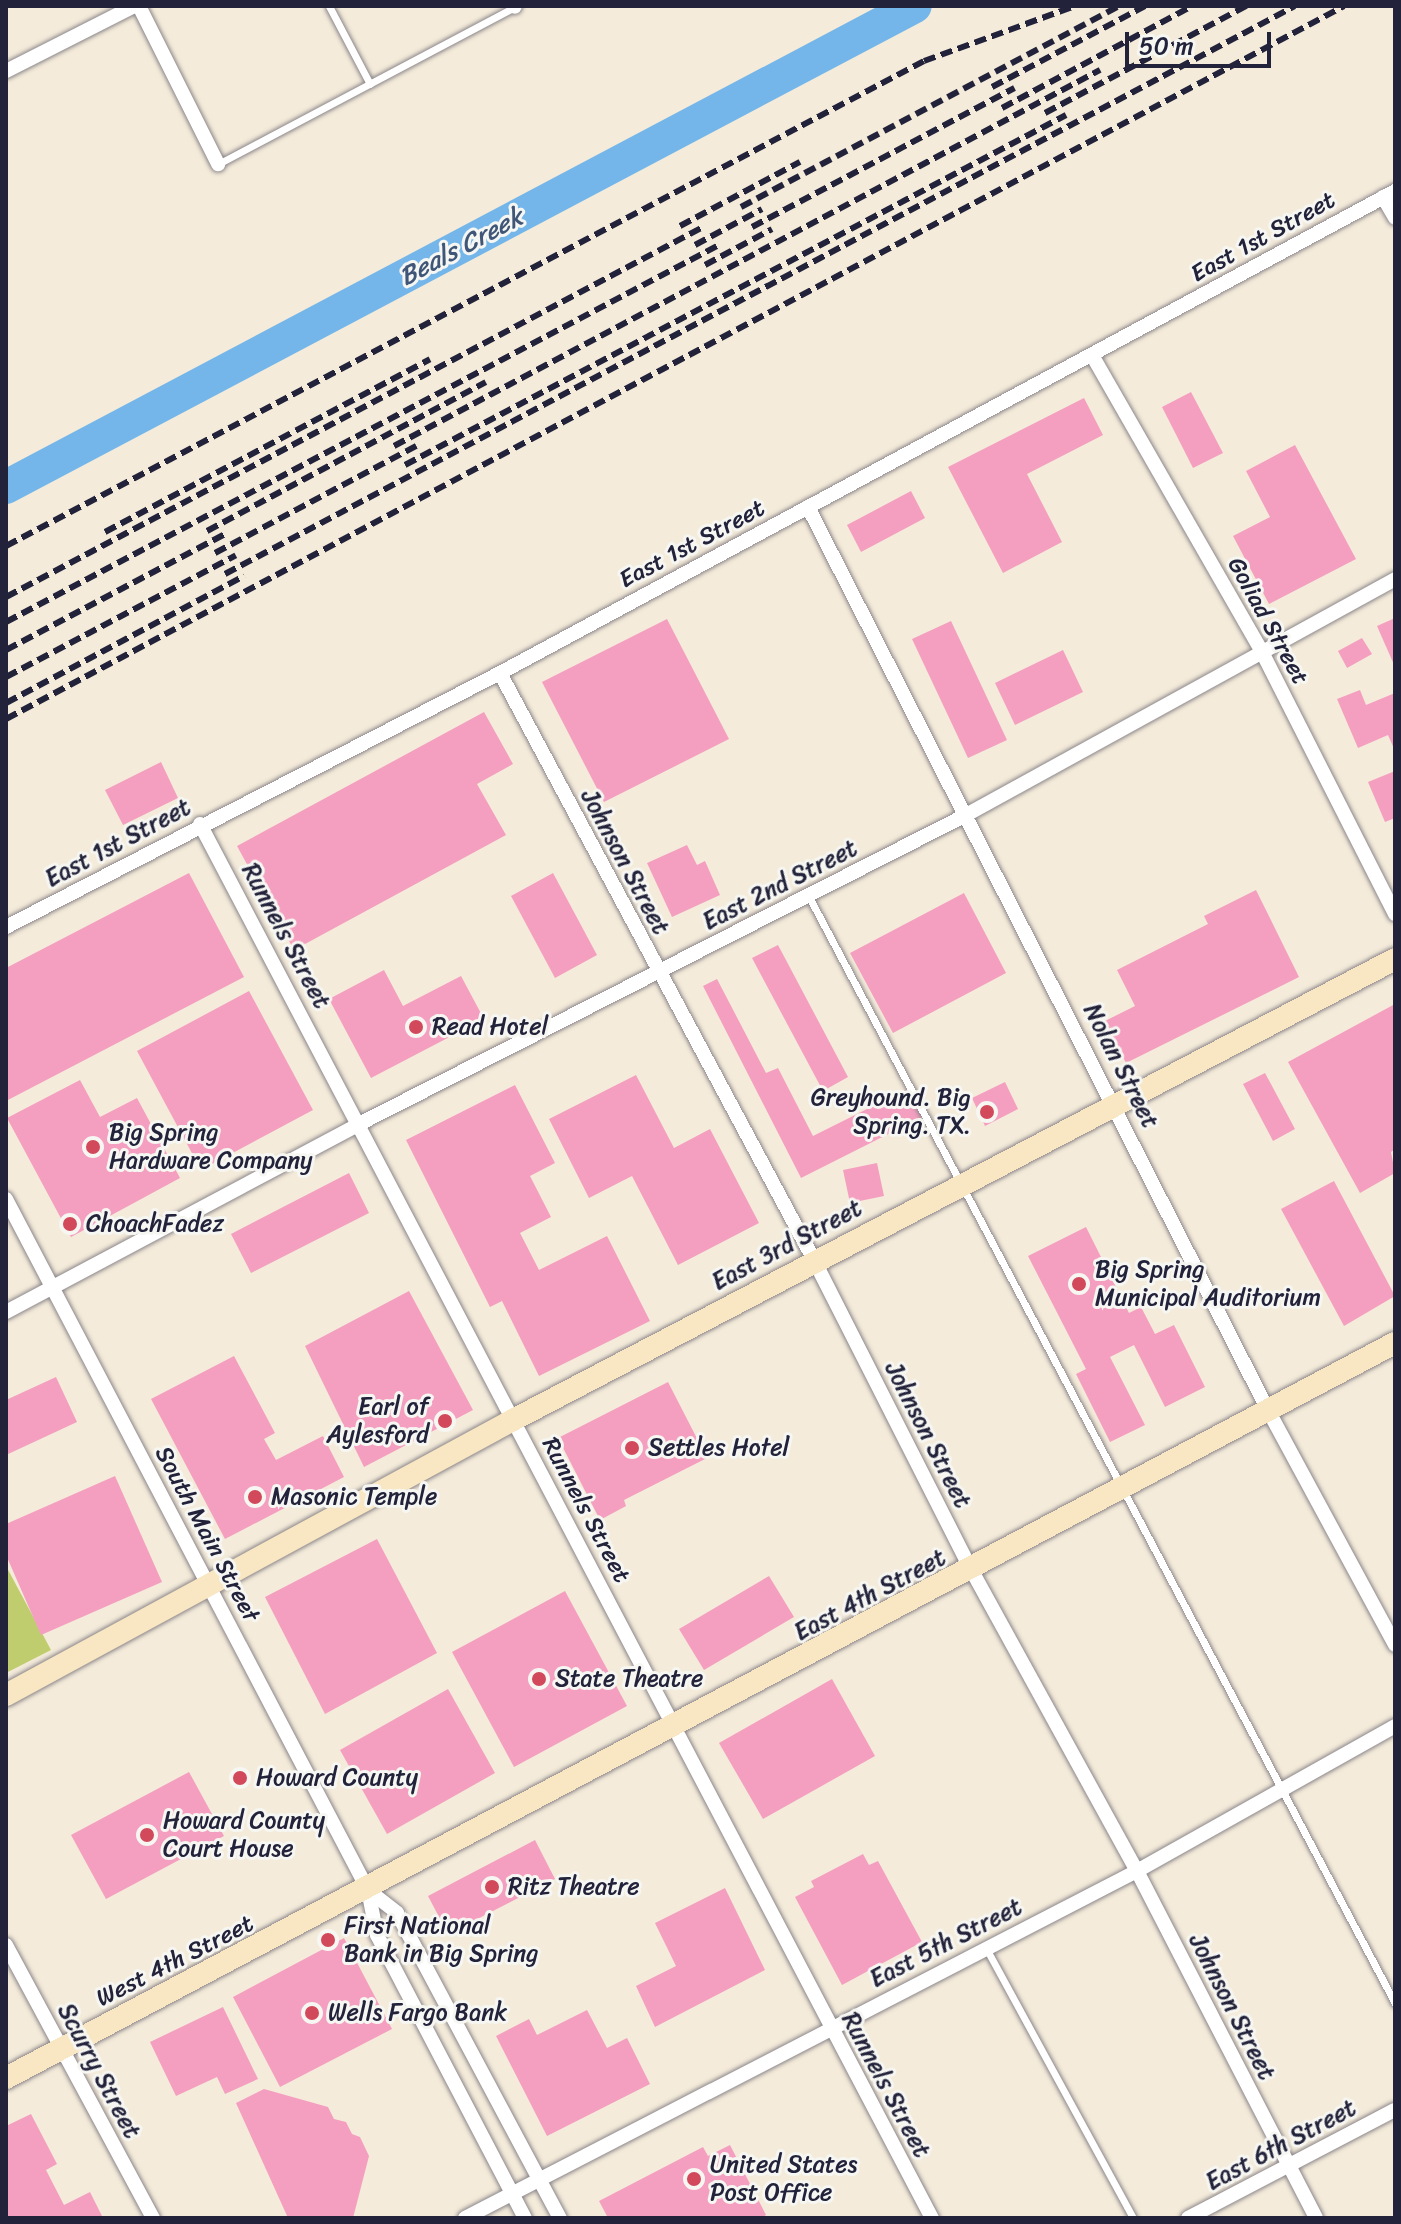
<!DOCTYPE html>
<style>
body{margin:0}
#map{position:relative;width:1401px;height:2224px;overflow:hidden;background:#f4ebda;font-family:Sriracha,sans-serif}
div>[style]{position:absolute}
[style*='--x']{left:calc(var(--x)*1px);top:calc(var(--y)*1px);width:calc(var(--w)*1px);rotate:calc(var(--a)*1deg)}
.green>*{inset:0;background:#bfcd6e}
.river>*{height:34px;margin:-17px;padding:0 17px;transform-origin:17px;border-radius:17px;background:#74b6e9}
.building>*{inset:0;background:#f49fc0}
.roads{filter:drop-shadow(0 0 2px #8b868a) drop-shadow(0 0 2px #8b868a)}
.service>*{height:7px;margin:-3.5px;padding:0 3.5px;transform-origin:3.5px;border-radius:3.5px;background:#fff}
.minor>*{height:14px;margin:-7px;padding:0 7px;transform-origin:7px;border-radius:7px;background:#fff}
.secondary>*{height:22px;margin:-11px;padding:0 11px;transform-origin:11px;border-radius:11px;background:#f9e7c3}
.rail>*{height:6px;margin-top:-3px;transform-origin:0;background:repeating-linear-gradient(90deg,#22223b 0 12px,transparent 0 18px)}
.dots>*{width:22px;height:22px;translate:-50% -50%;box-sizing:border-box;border:4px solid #f6f6f2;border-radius:50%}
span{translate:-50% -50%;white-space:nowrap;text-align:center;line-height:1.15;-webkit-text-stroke:6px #f6f6f2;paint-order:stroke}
.street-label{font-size:24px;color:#22223b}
.poi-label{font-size:24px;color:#22223b}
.left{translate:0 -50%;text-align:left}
.right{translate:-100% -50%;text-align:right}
.water-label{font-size:26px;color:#3f5678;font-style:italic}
.frame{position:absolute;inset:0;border:8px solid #22223b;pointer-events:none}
.scale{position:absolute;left:1125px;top:32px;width:146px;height:36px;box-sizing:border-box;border:4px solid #22223b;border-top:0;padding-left:10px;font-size:24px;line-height:28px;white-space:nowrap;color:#22223b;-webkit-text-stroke:6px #f6f6f2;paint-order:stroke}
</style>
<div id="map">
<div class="green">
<div style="clip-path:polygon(6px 1566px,51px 1650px,6px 1673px)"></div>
</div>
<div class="river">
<div style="--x:6;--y:487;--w:1028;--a:-27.89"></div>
</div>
<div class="building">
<div style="clip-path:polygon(1191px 392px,1223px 453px,1193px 468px,1162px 407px)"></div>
<div style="clip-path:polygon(1084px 398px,1103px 435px,1027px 474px,1062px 542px,1003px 573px,948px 467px)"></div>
<div style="clip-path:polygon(1295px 445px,1356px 559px,1269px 604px,1233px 536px,1270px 517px,1246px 471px)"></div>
<div style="clip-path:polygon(911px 491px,925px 518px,861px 552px,847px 525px)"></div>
<div style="clip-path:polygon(1395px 618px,1395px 667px,1377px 626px)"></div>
<div style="clip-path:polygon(667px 619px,729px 739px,604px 802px,542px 682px)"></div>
<div style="clip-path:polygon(951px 621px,1007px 740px,968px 758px,912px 639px)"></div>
<div style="clip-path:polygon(1362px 638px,1372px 654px,1347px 668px,1338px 651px)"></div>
<div style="clip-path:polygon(1063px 650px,1083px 692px,1015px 725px,995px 683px)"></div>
<div style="clip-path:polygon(1360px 690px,1366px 705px,1395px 693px,1395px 751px,1388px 735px,1358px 748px,1337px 699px)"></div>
<div style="clip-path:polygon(484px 712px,513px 764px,477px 784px,506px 835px,294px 950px,237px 846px)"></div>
<div style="clip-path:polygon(161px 762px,178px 798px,123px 825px,105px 790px)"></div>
<div style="clip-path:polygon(1395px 771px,1395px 818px,1385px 822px,1368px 782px)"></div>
<div style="clip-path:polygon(687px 845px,697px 865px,705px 861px,720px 895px,672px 917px,647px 863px)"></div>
<div style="clip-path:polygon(189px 873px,244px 977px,6px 1101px,6px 968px)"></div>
<div style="clip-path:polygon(553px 873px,597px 955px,555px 978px,511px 896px)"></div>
<div style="clip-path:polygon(1256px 890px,1299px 977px,1126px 1063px,1105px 1021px,1135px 1006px,1117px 970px,1208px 924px,1204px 916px)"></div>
<div style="clip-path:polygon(964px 893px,1006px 973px,893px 1033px,850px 953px)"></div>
<div style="clip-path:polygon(778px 945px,848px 1077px,823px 1091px,752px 958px)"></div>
<div style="clip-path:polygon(384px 970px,403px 1006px,461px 976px,484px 1019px,371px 1078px,329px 999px)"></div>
<div style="clip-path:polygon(717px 979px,766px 1073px,778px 1068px,813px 1136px,909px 1088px,924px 1116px,801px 1178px,703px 986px)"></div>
<div style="clip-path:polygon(249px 991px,313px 1110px,201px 1170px,137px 1051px)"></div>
<div style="clip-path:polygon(1395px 1004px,1395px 1149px,1391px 1152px,1395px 1173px,1360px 1193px,1288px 1062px)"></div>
<div style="clip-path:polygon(1265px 1073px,1295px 1129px,1273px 1141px,1243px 1084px)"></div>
<div style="clip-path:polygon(636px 1075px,674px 1148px,710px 1129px,759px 1223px,678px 1265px,632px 1176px,589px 1198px,549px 1119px)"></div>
<div style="clip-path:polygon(80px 1080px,100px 1117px,137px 1098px,180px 1178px,71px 1237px,7px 1118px)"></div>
<div style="clip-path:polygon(1005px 1082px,1018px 1109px,985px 1126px,972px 1098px)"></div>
<div style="clip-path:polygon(515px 1085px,555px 1163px,530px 1176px,551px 1217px,520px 1233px,539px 1270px,607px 1236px,650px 1321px,539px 1376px,502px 1301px,490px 1307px,406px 1140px)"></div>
<div style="clip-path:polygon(877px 1163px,884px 1196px,850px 1203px,843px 1170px)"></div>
<div style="clip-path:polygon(349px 1173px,369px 1213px,251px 1273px,231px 1234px)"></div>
<div style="clip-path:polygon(1334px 1181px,1395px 1296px,1344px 1326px,1281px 1209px)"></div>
<div style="clip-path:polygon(1086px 1227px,1129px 1313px,1141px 1307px,1155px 1334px,1174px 1325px,1205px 1387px,1165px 1407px,1134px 1345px,1110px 1357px,1145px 1425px,1110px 1442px,1076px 1374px,1086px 1369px,1028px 1256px)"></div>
<div style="clip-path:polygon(409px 1291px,473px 1410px,364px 1467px,305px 1346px)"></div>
<div style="clip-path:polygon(234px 1356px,275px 1433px,264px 1439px,276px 1460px,323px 1436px,344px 1477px,225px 1539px,151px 1399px)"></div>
<div style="clip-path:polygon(56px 1377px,77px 1422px,6px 1455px,6px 1400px)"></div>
<div style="clip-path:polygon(668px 1382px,707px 1458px,624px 1500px,626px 1506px,600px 1520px,558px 1438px)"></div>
<div style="clip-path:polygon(115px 1476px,162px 1582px,41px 1635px,6px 1555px,6px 1524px)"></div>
<div style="clip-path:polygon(377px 1539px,437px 1653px,325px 1714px,265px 1597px)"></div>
<div style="clip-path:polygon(769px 1576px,794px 1617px,704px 1670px,679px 1629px)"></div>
<div style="clip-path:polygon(565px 1591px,627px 1706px,514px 1767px,452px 1652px)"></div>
<div style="clip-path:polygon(832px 1679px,875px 1756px,763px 1819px,719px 1743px)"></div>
<div style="clip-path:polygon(448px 1689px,495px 1773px,387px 1834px,340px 1750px)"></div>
<div style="clip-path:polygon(189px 1772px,224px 1836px,106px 1899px,71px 1835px)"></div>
<div style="clip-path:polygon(535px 1840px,555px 1879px,448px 1934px,428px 1896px)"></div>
<div style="clip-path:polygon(863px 1854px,869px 1865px,878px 1861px,922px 1942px,842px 1985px,795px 1897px,814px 1887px,811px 1881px)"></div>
<div style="clip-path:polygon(725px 1888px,765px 1970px,655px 2027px,636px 1986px,676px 1966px,655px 1923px)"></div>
<div style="clip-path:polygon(344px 1938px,392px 2029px,280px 2087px,233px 1997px)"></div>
<div style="clip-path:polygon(223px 2007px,258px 2079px,225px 2094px,217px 2077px,176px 2096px,150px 2042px)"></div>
<div style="clip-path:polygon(587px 2010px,607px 2048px,627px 2038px,650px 2084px,547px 2136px,496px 2036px,529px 2019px,537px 2035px)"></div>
<div style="clip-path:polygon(264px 2089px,328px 2107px,334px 2119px,346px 2122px,352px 2134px,360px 2137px,369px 2156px,353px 2218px,288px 2218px,236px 2103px)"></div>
<div style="clip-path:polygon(31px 2114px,57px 2164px,46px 2170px,64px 2205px,90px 2192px,103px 2218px,6px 2218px,6px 2126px)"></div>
<div style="clip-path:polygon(730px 2145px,766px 2215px,761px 2218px,608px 2218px,599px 2201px,703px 2147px,708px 2156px)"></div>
</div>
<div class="roads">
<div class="service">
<div style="--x:329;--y:6;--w:88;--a:62.3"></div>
<div style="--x:218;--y:164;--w:337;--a:-27.9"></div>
<div style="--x:808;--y:895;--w:1254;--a:62.09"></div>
<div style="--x:987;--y:1950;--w:305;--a:61.4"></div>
</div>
<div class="minor">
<div style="--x:139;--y:6;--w:177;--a:63.4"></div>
<div style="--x:514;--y:6;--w:1;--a:45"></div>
<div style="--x:6;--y:71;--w:144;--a:-26.9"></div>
<div style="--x:1383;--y:197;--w:24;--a:60"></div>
<div style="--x:1092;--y:355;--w:342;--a:60.2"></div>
<div style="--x:1262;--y:652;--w:294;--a:63.1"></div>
<div style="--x:808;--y:507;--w:1013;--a:63.01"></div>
<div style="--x:1268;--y:1410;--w:267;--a:61.6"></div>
<div style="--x:500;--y:673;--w:666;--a:61.86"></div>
<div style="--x:814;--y:1260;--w:349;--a:63.1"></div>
<div style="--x:972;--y:1571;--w:342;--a:61.2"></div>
<div style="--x:1137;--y:1871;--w:390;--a:62.7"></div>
<div style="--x:200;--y:824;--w:1575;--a:62.3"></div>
<div style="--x:6;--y:927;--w:555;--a:-27.21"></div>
<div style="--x:500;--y:673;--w:1017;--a:-28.3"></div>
<div style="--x:6;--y:1199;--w:780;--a:62.35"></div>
<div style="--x:368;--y:1890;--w:46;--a:78.7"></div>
<div style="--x:377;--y:1935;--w:319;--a:62.4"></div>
<div style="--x:6;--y:1312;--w:402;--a:-28"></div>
<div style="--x:361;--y:1123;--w:679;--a:-26.98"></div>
<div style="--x:966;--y:815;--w:490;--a:-28.8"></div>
<div style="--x:368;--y:1890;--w:37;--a:38"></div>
<div style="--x:397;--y:1913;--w:346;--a:61.9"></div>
<div style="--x:6;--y:1945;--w:310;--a:61.7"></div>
<div style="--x:465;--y:2218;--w:756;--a:-27.31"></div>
<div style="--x:1137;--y:1871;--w:296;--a:-29.3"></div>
<div style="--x:1188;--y:2218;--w:233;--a:-27.6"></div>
</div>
<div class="secondary">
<div style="--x:6;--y:1695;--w:577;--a:-28.48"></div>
<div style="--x:513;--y:1420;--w:995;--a:-27.59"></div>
<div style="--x:6;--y:2078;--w:1571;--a:-27.89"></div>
</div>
</div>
<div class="rail">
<div style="--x:992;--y:87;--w:173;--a:-27.9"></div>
<div style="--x:1002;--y:108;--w:216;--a:-28.2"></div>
<div style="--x:1045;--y:113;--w:228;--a:-28"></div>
<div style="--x:741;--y:207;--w:428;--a:-28"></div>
<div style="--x:680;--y:226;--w:136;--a:-28.1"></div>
<div style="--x:752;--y:227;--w:297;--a:-27.9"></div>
<div style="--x:695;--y:245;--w:76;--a:-28.2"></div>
<div style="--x:705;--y:265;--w:76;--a:-28.2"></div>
<div style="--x:394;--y:446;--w:800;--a:-28.04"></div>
<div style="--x:405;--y:465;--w:748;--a:-27.9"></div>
<div style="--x:207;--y:531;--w:316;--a:-28.1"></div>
<div style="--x:105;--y:532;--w:368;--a:-28"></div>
<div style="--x:6;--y:546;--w:1038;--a:-27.85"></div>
<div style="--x:924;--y:61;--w:161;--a:-20"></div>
<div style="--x:215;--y:553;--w:228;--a:-28"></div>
<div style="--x:225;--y:574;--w:1211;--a:-27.96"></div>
<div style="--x:6;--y:597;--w:791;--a:-27.96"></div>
<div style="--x:6;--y:622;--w:804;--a:-27.87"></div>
<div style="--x:6;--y:650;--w:250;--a:-27.9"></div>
<div style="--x:6;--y:677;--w:260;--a:-27.9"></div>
<div style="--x:6;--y:703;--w:270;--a:-28.1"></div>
<div style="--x:6;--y:719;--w:1516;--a:-28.05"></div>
</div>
<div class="dots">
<div style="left:416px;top:1027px;background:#d1495b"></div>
<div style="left:987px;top:1112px;background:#d1495b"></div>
<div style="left:93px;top:1147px;background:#d1495b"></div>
<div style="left:70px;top:1224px;background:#d1495b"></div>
<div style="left:1079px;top:1284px;background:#d1495b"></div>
<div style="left:445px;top:1421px;background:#d1495b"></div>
<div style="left:632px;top:1448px;background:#d1495b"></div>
<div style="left:255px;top:1497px;background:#d1495b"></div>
<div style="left:539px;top:1679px;background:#d1495b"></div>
<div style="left:240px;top:1778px;background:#d1495b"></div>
<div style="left:147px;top:1835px;background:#d1495b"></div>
<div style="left:492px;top:1887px;background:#d1495b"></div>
<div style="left:328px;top:1940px;background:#d1495b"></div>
<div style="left:312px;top:2013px;background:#d1495b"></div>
<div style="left:694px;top:2179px;background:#d1495b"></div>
</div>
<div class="street-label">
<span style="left:1263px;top:237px;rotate:-29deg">East 1st Street</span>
<span style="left:692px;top:544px;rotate:-28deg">East 1st Street</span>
<span style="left:1268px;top:621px;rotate:61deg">Goliad Street</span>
<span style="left:118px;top:843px;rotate:-28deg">East 1st Street</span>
<span style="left:625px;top:862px;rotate:62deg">Johnson Street</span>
<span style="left:780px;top:885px;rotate:-27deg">East 2nd Street</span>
<span style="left:286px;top:936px;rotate:62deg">Runnels Street</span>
<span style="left:1121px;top:1066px;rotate:63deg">Nolan Street</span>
<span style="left:787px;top:1245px;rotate:-28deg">East 3rd Street</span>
<span style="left:928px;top:1435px;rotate:63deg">Johnson Street</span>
<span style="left:586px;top:1510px;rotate:62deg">Runnels Street</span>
<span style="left:207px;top:1534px;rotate:62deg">South Main Street</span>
<span style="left:870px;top:1595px;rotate:-28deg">East 4th Street</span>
<span style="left:946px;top:1943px;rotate:-27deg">East 5th Street</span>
<span style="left:175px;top:1961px;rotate:-27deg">West 4th Street</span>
<span style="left:1232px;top:2007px;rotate:63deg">Johnson Street</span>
<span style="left:99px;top:2071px;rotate:62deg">Scurry Street</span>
<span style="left:886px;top:2085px;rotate:62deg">Runnels Street</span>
<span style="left:1281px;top:2145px;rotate:-28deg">East 6th Street</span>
</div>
<div class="poi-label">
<span class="left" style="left:432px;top:1027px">Read Hotel</span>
<span class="right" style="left:971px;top:1112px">Greyhound. Big<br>Spring. TX.</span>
<span class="left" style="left:109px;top:1147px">Big Spring<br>Hardware Company</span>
<span class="left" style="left:86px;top:1224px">ChoachFadez</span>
<span class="left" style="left:1095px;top:1284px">Big Spring<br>Municipal Auditorium</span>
<span class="right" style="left:429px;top:1421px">Earl of<br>Aylesford</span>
<span class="left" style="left:648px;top:1448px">Settles Hotel</span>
<span class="left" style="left:271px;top:1497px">Masonic Temple</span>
<span class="left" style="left:555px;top:1679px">State Theatre</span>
<span class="left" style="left:256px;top:1778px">Howard County</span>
<span class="left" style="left:163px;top:1835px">Howard County<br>Court House</span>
<span class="left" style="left:508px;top:1887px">Ritz Theatre</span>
<span class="left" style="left:344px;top:1940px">First National<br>Bank in Big Spring</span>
<span class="left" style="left:328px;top:2013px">Wells Fargo Bank</span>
<span class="left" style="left:710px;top:2179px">United States<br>Post Office</span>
</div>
<div class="water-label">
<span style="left:461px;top:247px;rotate:-28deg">Beals Creek</span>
</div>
<div class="frame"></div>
<div class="scale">50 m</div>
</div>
